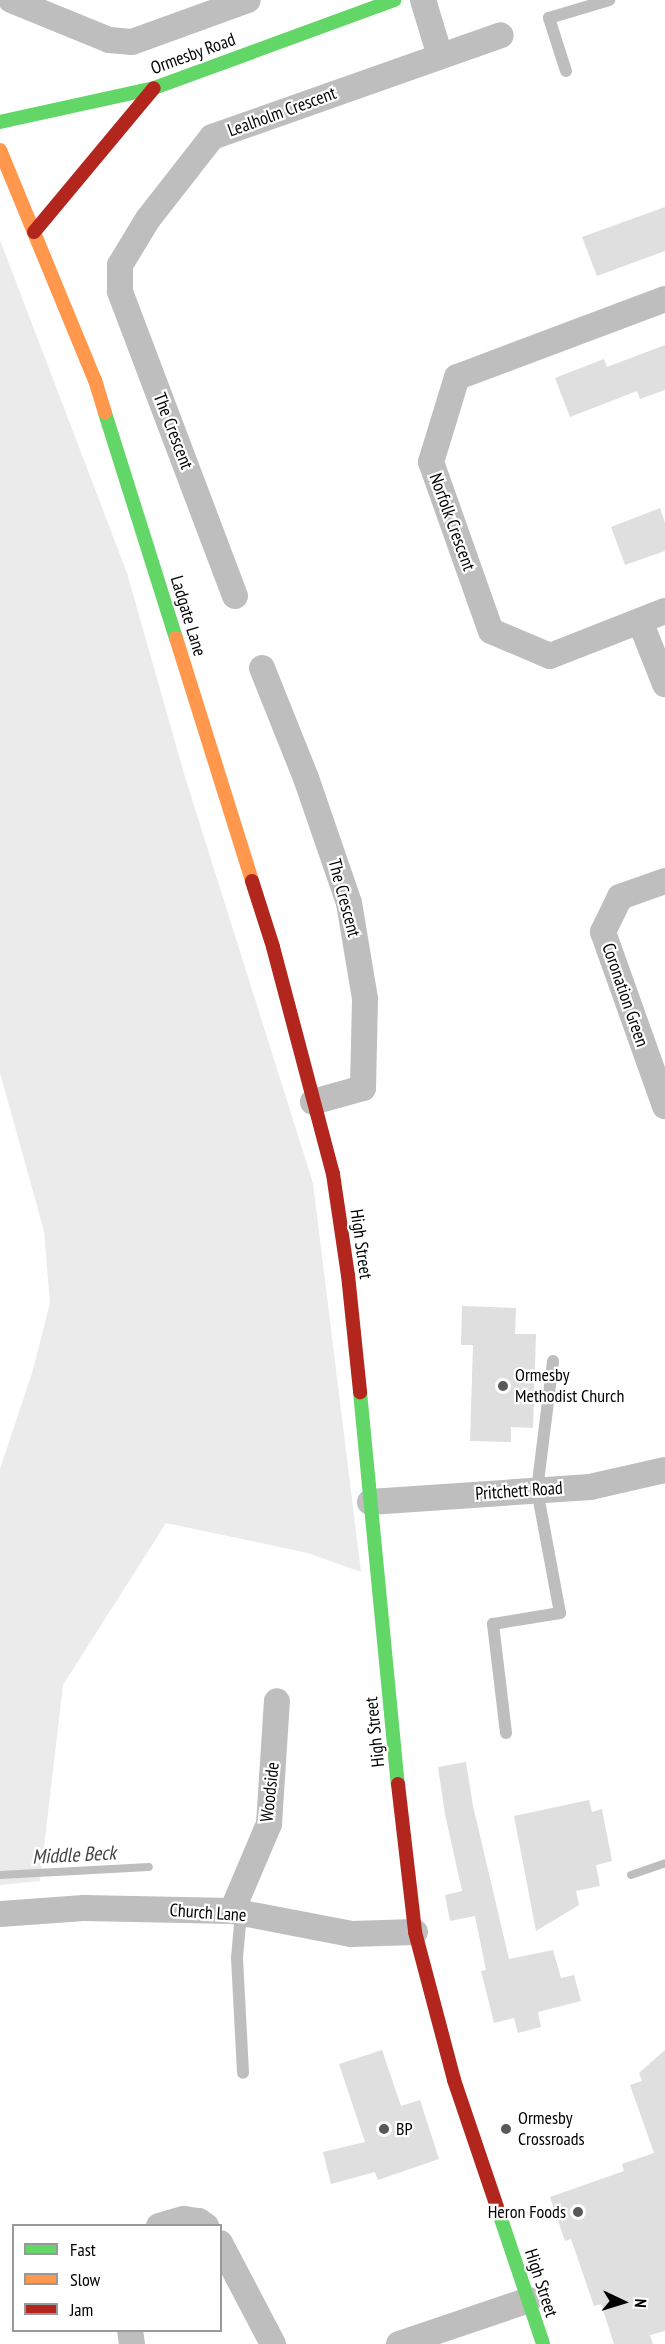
<!DOCTYPE html>
<style>
body{margin:0}
#map{position:relative;width:665px;height:2344px;overflow:hidden;background:#fff;font-family:"PT Sans Narrow",sans-serif}
div>[style]{position:absolute}
[style*='--x']{left:calc(var(--x)*1px);top:calc(var(--y)*1px);width:calc(var(--w)*1px);rotate:calc(var(--a)*1deg)}
.green>*{inset:0;background:#ebebeb}
.stream>*{height:8px;margin:-4px;padding:0 4px;transform-origin:4px;border-radius:4px;background:#bebebe}
.building>*{inset:0;background:#dfdfdf}
.lane>*{height:12px;margin:-6px;padding:0 6px;transform-origin:6px;border-radius:6px;background:#bebebe}
.street>*{height:26px;margin:-13px;padding:0 13px;transform-origin:13px;border-radius:13px;background:#bebebe}
.fast>*{height:14px;margin:-7px;padding:0 7px;transform-origin:7px;border-radius:7px;background:#63d668}
.slow>*{height:14px;margin:-7px;padding:0 7px;transform-origin:7px;border-radius:7px;background:#ff974d}
.jam>*{height:14px;margin:-7px;padding:0 7px;transform-origin:7px;border-radius:7px;background:#b3261e}
.dots>*{width:16px;height:16px;translate:-50% -50%;box-sizing:border-box;border:3px solid #fff;border-radius:50%}
span{translate:-50% -50%;white-space:nowrap;text-align:center;line-height:1.15;-webkit-text-stroke:4.5px #fff;paint-order:stroke}
.street-label{font-size:18px;color:#000}
.poi-label{font-size:18px;color:#000}
.left{translate:0 -50%;text-align:left}
.right{translate:-100% -50%;text-align:right}
.water-label{font-size:20px;color:#434343;font-style:italic}
.legend{position:absolute;left:12px;top:2224px;width:210px;height:108px;box-sizing:border-box;background:#fff;border:2px solid #999;margin:0;padding:8px 10px;list-style:none;font-size:18px;color:#000}
.legend li{display:flex;align-items:center;gap:12px;height:30px}
.legend b{width:30px;border:2px solid #999}
.north{position:absolute;left:593px;top:2272px;width:60px;height:60px;-webkit-text-stroke:4px #fff;paint-order:stroke;rotate:94deg;font-size:16px;font-weight:700;line-height:24px;text-align:center;color:#000}
.north::after{content:'';display:block;margin:auto;width:21px;height:27px;background:#000;clip-path:polygon(50% 0,100% 100%,50% 72%,0 100%)}
</style>
<div id="map">
<div class="green">
<div style="clip-path:polygon(0 240px,127px 573px,185px 777px,313px 1183px,361px 1572px,308px 1553px,166px 1523px,63px 1685px,40px 1881px,0 1885px,0 1469px,32px 1373px,50px 1303px,44px 1231px,0 1073px)"></div>
</div>
<div class="stream">
<div style="--x:0;--y:1875;--w:149;--a:-3.1"></div>
<div style="--x:631;--y:1875;--w:36;--a:-19"></div>
</div>
<div class="building">
<div style="clip-path:polygon(665px 207px,665px 251px,597px 276px,582px 237px)"></div>
<div style="clip-path:polygon(665px 345px,665px 390px,640px 399px,637px 391px,570px 417px,555px 378px,604px 359px,607px 367px)"></div>
<div style="clip-path:polygon(660px 508px,665px 523px,665px 551px,625px 565px,611px 527px)"></div>
<div style="clip-path:polygon(462px 1306px,516px 1308px,515px 1334px,536px 1334px,533px 1428px,511px 1427px,511px 1442px,470px 1441px,473px 1345px,461px 1345px)"></div>
<div style="clip-path:polygon(466px 1762px,473px 1806px,509px 1959px,553px 1950px,561px 1978px,574px 1975px,581px 2001px,538px 2012px,541px 2027px,518px 2033px,514px 2018px,494px 2023px,481px 1971px,486px 1970px,475px 1916px,450px 1921px,445px 1895px,462px 1891px,445px 1814px,438px 1767px)"></div>
<div style="clip-path:polygon(589px 1800px,592px 1812px,602px 1809px,612px 1861px,596px 1865px,600px 1886px,576px 1891px,579px 1905px,536px 1931px,514px 1816px)"></div>
<div style="clip-path:polygon(382px 2050px,401px 2106px,420px 2100px,439px 2159px,378px 2180px,375px 2172px,331px 2184px,323px 2152px,365px 2142px,339px 2064px)"></div>
<div style="clip-path:polygon(665px 2050px,665px 2331px,650px 2335px,653px 2344px,614px 2344px,601px 2304px,594px 2306px,571px 2239px,565px 2241px,550px 2197px,624px 2171px,622px 2164px,654px 2153px,630px 2085px,642px 2081px,639px 2073px)"></div>
</div>
<div class="lane">
<div style="--x:566;--y:71;--w:56;--a:-107.8"></div>
<div style="--x:549;--y:18;--w:63;--a:-16.7"></div>
<div style="--x:506;--y:1733;--w:110;--a:-96.8"></div>
<div style="--x:493;--y:1624;--w:68;--a:-9.3"></div>
<div style="--x:560;--y:1613;--w:125;--a:-100.6"></div>
<div style="--x:537;--y:1490;--w:130;--a:-82.9"></div>
<div style="--x:241;--y:1913;--w:45;--a:95.1"></div>
<div style="--x:237;--y:1958;--w:115;--a:87"></div>
</div>
<div class="street">
<div style="--x:11;--y:0;--w:106;--a:22.2"></div>
<div style="--x:109;--y:40;--w:23;--a:5"></div>
<div style="--x:132;--y:42;--w:123;--a:-19.9"></div>
<div style="--x:423;--y:0;--w:59;--a:73.1"></div>
<div style="--x:665;--y:299;--w:222;--a:159.4"></div>
<div style="--x:457;--y:377;--w:89;--a:107"></div>
<div style="--x:431;--y:462;--w:179;--a:70.5"></div>
<div style="--x:491;--y:631;--w:64;--a:23"></div>
<div style="--x:550;--y:656;--w:123;--a:-21.4"></div>
<div style="--x:235;--y:596;--w:326;--a:-110.7"></div>
<div style="--x:120;--y:291;--w:26;--a:-90"></div>
<div style="--x:120;--y:265;--w:54;--a:-58.7"></div>
<div style="--x:148;--y:219;--w:104;--a:-52"></div>
<div style="--x:212;--y:137;--w:306;--a:-19.4"></div>
<div style="--x:640;--y:621;--w:68;--a:68.4"></div>
<div style="--x:262;--y:668;--w:118;--a:68.2"></div>
<div style="--x:306;--y:778;--w:132;--a:71"></div>
<div style="--x:349;--y:903;--w:97;--a:80.5"></div>
<div style="--x:365;--y:999;--w:89;--a:91.3"></div>
<div style="--x:363;--y:1088;--w:52;--a:164.4"></div>
<div style="--x:665;--y:881;--w:48;--a:160.4"></div>
<div style="--x:620;--y:897;--w:39;--a:116"></div>
<div style="--x:603;--y:932;--w:185;--a:70.4"></div>
<div style="--x:370;--y:1502;--w:221;--a:-3.9"></div>
<div style="--x:590;--y:1487;--w:77;--a:-12.8"></div>
<div style="--x:232;--y:1911;--w:95;--a:-67"></div>
<div style="--x:269;--y:1824;--w:123;--a:-86.3"></div>
<div style="--x:0;--y:1914;--w:84;--a:-4.1"></div>
<div style="--x:84;--y:1908;--w:148;--a:1.2"></div>
<div style="--x:232;--y:1911;--w:121;--a:10.9"></div>
<div style="--x:351;--y:1934;--w:64;--a:-1.8"></div>
<div style="--x:159;--y:2226;--w:26;--a:-16"></div>
<div style="--x:184;--y:2219;--w:15;--a:8"></div>
<div style="--x:199;--y:2221;--w:9;--a:36"></div>
<div style="--x:220;--y:2243;--w:114;--a:62.3"></div>
<div style="--x:130;--y:2330;--w:14;--a:82"></div>
<div style="--x:399;--y:2344;--w:137;--a:-18.7"></div>
</div>
<div class="fast">
<div style="--x:0;--y:122;--w:158;--a:-12.4"></div>
<div style="--x:154;--y:88;--w:256;--a:-20.1"></div>
<div style="--x:105;--y:413;--w:236;--a:72.5"></div>
<div style="--x:360;--y:1392;--w:394;--a:84.5"></div>
<div style="--x:499;--y:2213;--w:138;--a:71.4"></div>
</div>
<div class="slow">
<div style="--x:0;--y:150;--w:249;--a:67.6"></div>
<div style="--x:95;--y:380;--w:34;--a:73"></div>
<div style="--x:176;--y:638;--w:255;--a:72.6"></div>
</div>
<div class="jam">
<div style="--x:34;--y:232;--w:187;--a:-50.2"></div>
<div style="--x:252;--y:881;--w:69;--a:72.3"></div>
<div style="--x:273;--y:947;--w:235;--a:75.2"></div>
<div style="--x:333;--y:1174;--w:102;--a:81.6"></div>
<div style="--x:348;--y:1275;--w:118;--a:84.1"></div>
<div style="--x:398;--y:1784;--w:149;--a:83.4"></div>
<div style="--x:415;--y:1932;--w:153;--a:75.2"></div>
<div style="--x:454;--y:2080;--w:140;--a:71.3"></div>
</div>
<div class="dots">
<div style="left:503px;top:1386px;background:#595959"></div>
<div style="left:384px;top:2129px;background:#595959"></div>
<div style="left:506px;top:2129px;background:#595959"></div>
<div style="left:578px;top:2212px;background:#595959"></div>
</div>
<div class="street-label">
<span style="left:193px;top:54px;rotate:-20deg">Ormesby Road</span>
<span style="left:282px;top:112px;rotate:-20deg">Lealholm Crescent</span>
<span style="left:173px;top:431px;rotate:69deg">The Crescent</span>
<span style="left:452px;top:522px;rotate:70deg">Norfolk Crescent</span>
<span style="left:188px;top:616px;rotate:73deg">Ladgate Lane</span>
<span style="left:344px;top:898px;rotate:75deg">The Crescent</span>
<span style="left:625px;top:995px;rotate:71deg">Coronation Green</span>
<span style="left:361px;top:1244px;rotate:82deg">High Street</span>
<span style="left:519px;top:1491px;rotate:-4deg">Pritchett Road</span>
<span style="left:375px;top:1732px;rotate:-96deg">High Street</span>
<span style="left:270px;top:1792px;rotate:-84deg">Woodside</span>
<span style="left:208px;top:1913px;rotate:4deg">Church Lane</span>
<span style="left:541px;top:2283px;rotate:72deg">High Street</span>
</div>
<div class="poi-label">
<span class="left" style="left:515px;top:1386px">Ormesby<br>Methodist Church</span>
<span class="left" style="left:518px;top:2129px">Ormesby<br>Crossroads</span>
<span class="left" style="left:396px;top:2129px">BP</span>
<span class="right" style="left:566px;top:2212px">Heron Foods</span>
</div>
<div class="water-label">
<span style="left:74px;top:1855px;rotate:-3deg">Middle Beck</span>
</div>
<ul class="legend">
<li><b style="height:8px;background:#63d668"></b>Fast</li>
<li><b style="height:8px;background:#ff974d"></b>Slow</li>
<li><b style="height:8px;background:#b3261e"></b>Jam</li>
</ul>
<div class="north">N</div>
</div>
